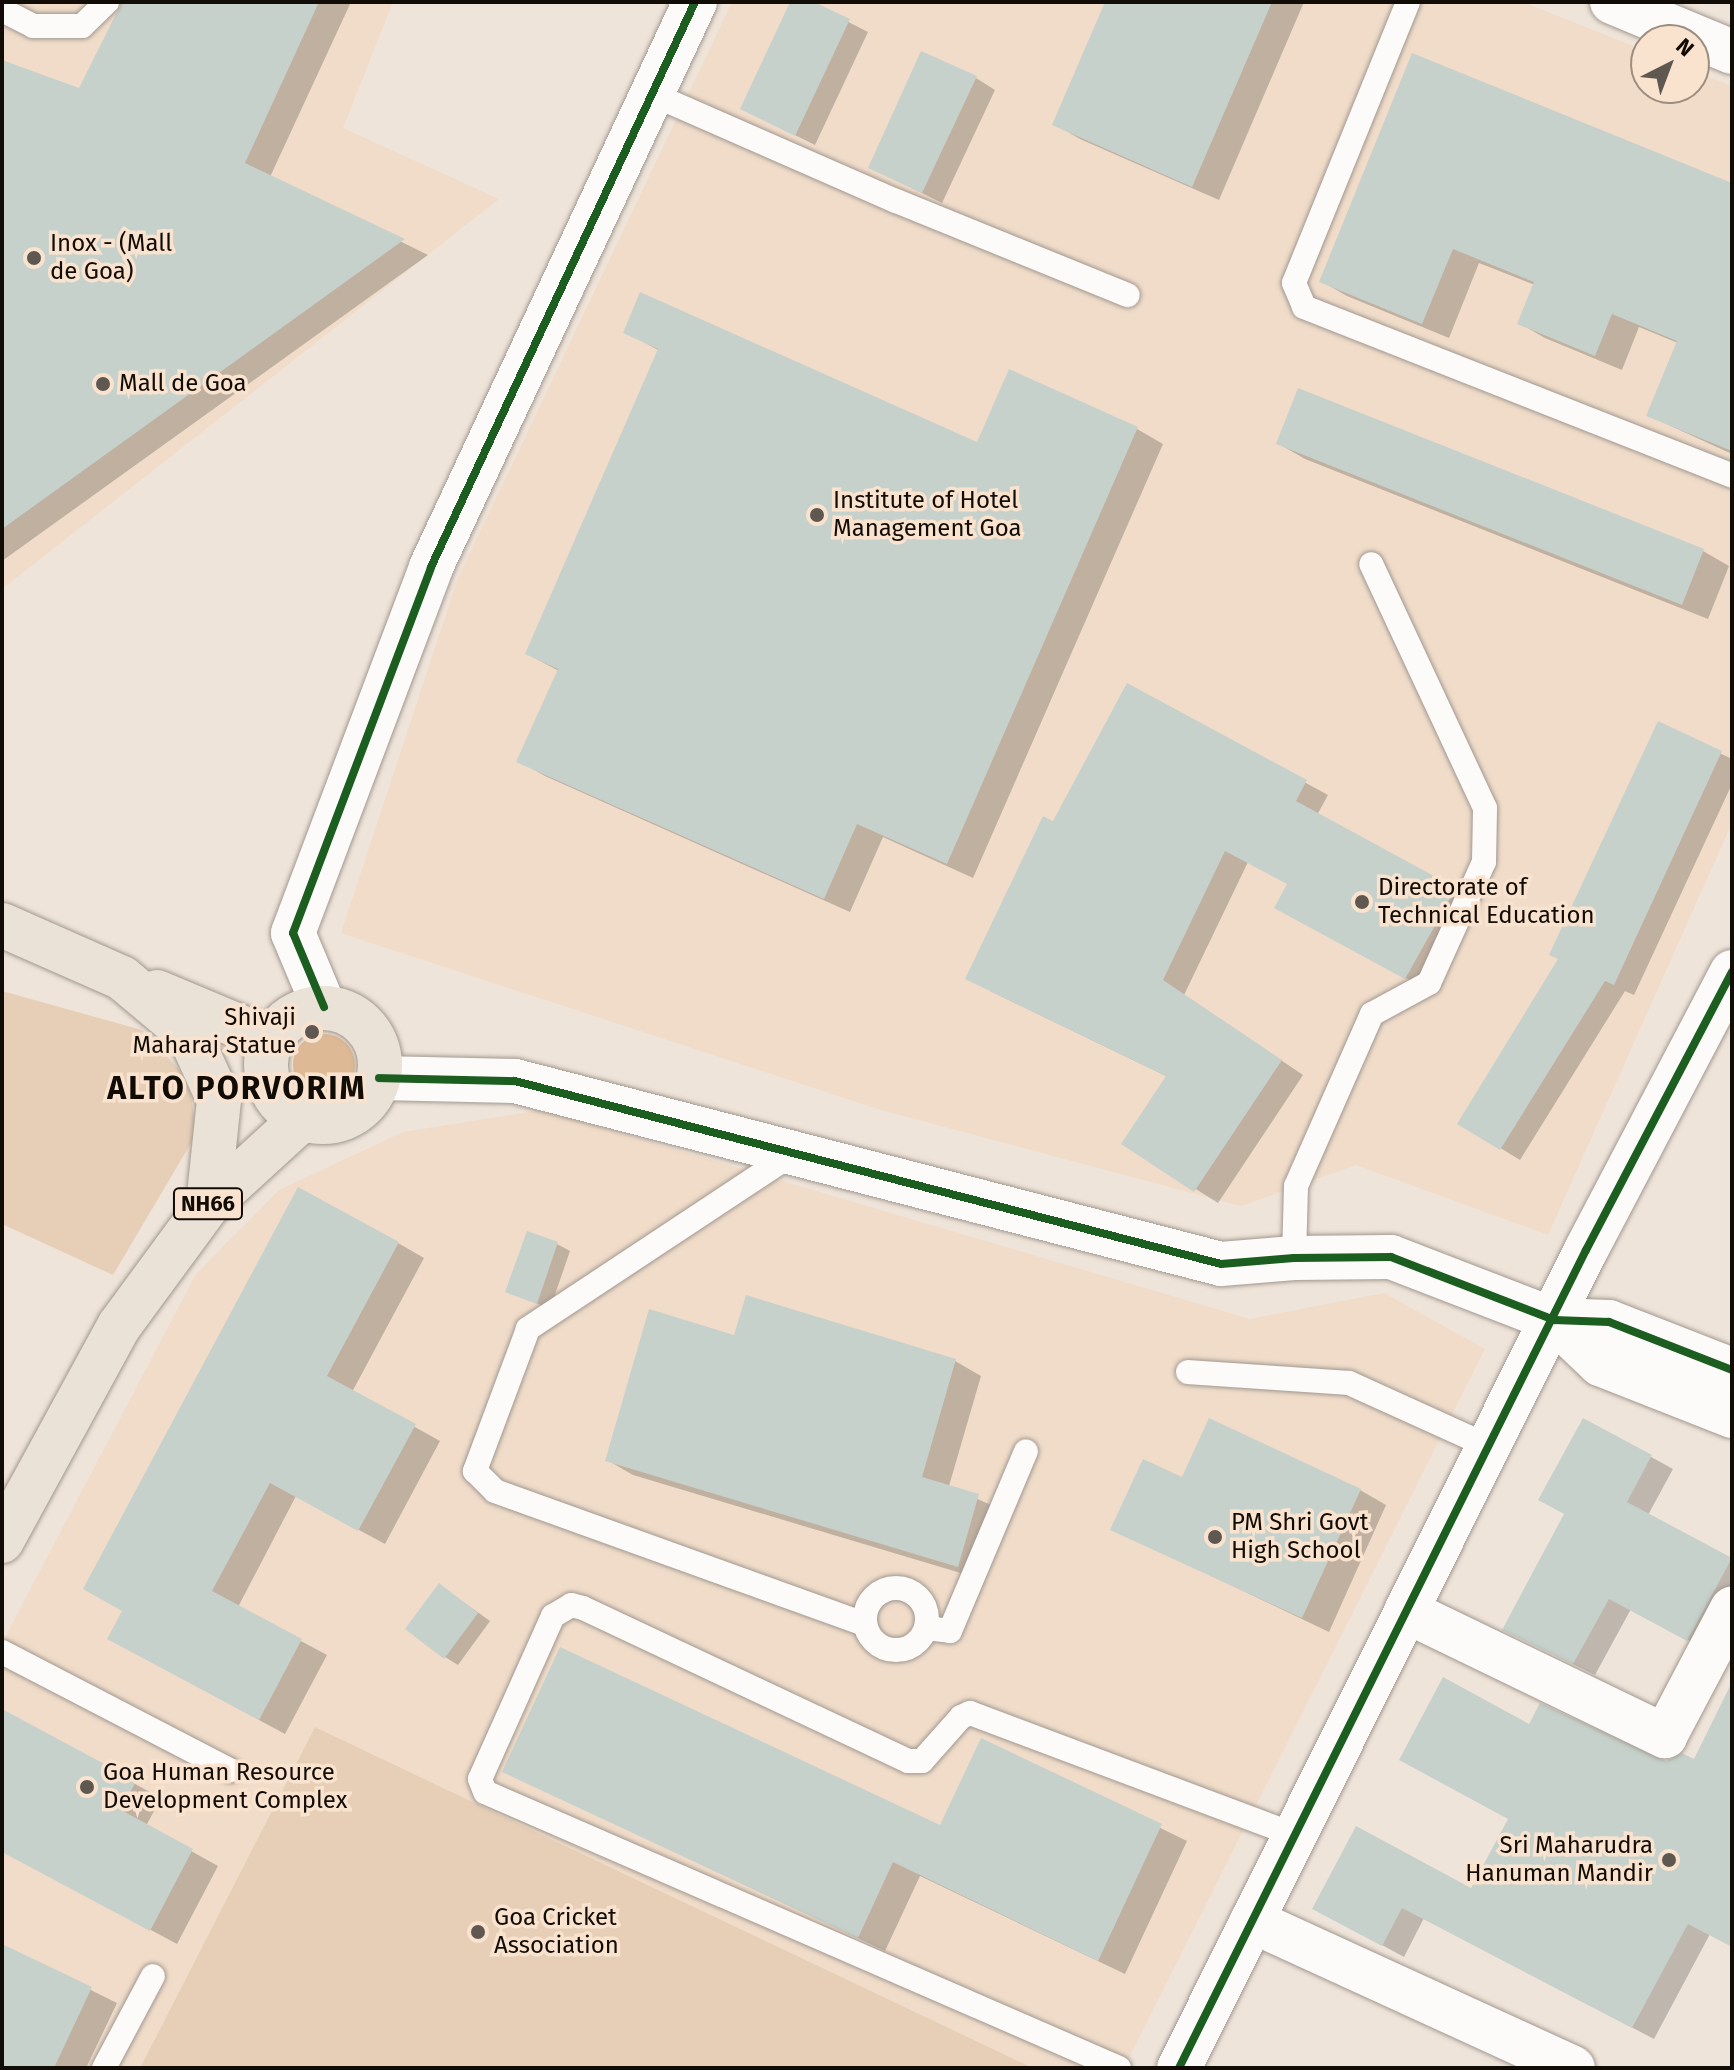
<!DOCTYPE html>
<style>
body{margin:0}
#map{position:relative;width:1734px;height:2070px;overflow:hidden;background:#efe4d9;font-family:"Fira Sans",sans-serif}
div>[style]{position:absolute}
[style*='--x']{left:calc(var(--x)*1px);top:calc(var(--y)*1px);width:calc(var(--w)*1px);rotate:calc(var(--a)*1deg)}
.built>*{inset:0;background:#f0dcc9}
.green>*{inset:0;background:#e7cfb7}
.water>*{inset:0;background:#ddb995}
.round{border-radius:50%}
.shadow>*{inset:0;background:#0003}
.building>*{inset:0;background:#c6d1cb}
.roads{filter:drop-shadow(0 0 2px #a19890) drop-shadow(0 0 2px #a19890)}
.service>*{height:24px;margin:-12px;padding:0 12px;transform-origin:12px;border-radius:12px;background:#fdfbf9}
.service>.ring{margin:-12px;padding:0;box-sizing:content-box;background:none;border:24px solid #fdfbf9;border-radius:50%}
.minor>*{height:44px;margin:-22px;padding:0 22px;transform-origin:22px;border-radius:22px;background:#fdfbf9}
.tertiary>*{height:44px;margin:-22px;padding:0 22px;transform-origin:22px;border-radius:22px;background:#fdfbf9}
.primary>*{height:44px;margin:-22px;padding:0 22px;transform-origin:22px;border-radius:22px;background:#eae1d7}
.primary>.ring{margin:-22px;padding:0;box-sizing:content-box;background:none;border:44px solid #eae1d7;border-radius:50%}
.cycleway>*{height:8px;margin:-4px;padding:0 4px;transform-origin:4px;border-radius:4px;background:#1b5e20}
.dots>*{width:22px;height:22px;translate:-50% -50%;box-sizing:border-box;border:4px solid #f9e3cf;border-radius:50%}
span{translate:-50% -50%;white-space:nowrap;text-align:center;line-height:1.15;-webkit-text-stroke:7px #f9e3cf;paint-order:stroke}
.shield-label span{padding:2px 6px;background:#f9e3cf;border:2px solid;border-radius:6px;-webkit-text-stroke-width:0}
.shield-label{font-size:22px;color:#120c06;font-weight:700}
.poi-label{font-size:24px;color:#120c06}
.left{translate:0 -50%;text-align:left}
.right{translate:-100% -50%;text-align:right}
.district-label{font-size:32px;color:#120c06;font-weight:700;letter-spacing:2px}
.frame{position:absolute;inset:0;border:4px solid #120c06;pointer-events:none}
.north{position:absolute;left:1630px;top:24px;width:80px;height:80px;box-sizing:border-box;background:#f9e3cf;border:2px solid #9d8d7f;border-radius:50%;rotate:42deg;font-size:22px;font-weight:700;line-height:32px;text-align:center;color:#120c06}
.north::after{content:'';display:block;margin:auto;width:28px;height:36px;background:#5f5850;clip-path:polygon(50% 0,100% 100%,50% 72%,0 100%)}
</style>
<div id="map">
<div class="built">
<div style="clip-path:polygon(2px 2px,393px 2px,343px 128px,499px 199px,2px 589px)"></div>
<div style="clip-path:polygon(732px 2px,1523px 2px,1646px 51px,1646px 88px,1694px 88px,1694px 71px,1732px 86px,1732px 823px,1548px 1235px,1356px 1165px,1241px 1206px,881px 1110px,341px 933px,458px 578px)"></div>
<div style="clip-path:polygon(542px 1110px,1250px 1319px,1384px 1293px,1485px 1349px,1124px 2068px,1033px 2068px,315px 1727px,140px 2068px,2px 2068px,2px 1643px,196px 1274px,279px 1190px,403px 1132px)"></div>
</div>
<div class="green">
<div style="clip-path:polygon(2px 991px,142px 1030px,188px 1079px,197px 1133px,113px 1275px,2px 1224px)"></div>
<div style="clip-path:polygon(315px 1727px,458px 1795px,1033px 2068px,140px 2068px)"></div>
</div>
<div class="water">
<div class="round" style="left:293px;top:1034px;width:62px;height:62px"></div>
</div>
<div class="shadow">
<div style="clip-path:polygon(124px 2px,351px 2px,270px 177px,428px 255px,2px 561px,2px 62px,80px 91px)"></div>
<div style="clip-path:polygon(792px 2px,809px 2px,868px 32px,815px 145px,742px 109px)"></div>
<div style="clip-path:polygon(1107px 2px,1304px 2px,1219px 200px,1080px 139px,1054px 124px)"></div>
<div style="clip-path:polygon(1413px 55px,1732px 186px,1732px 454px,1649px 416px,1678px 343px,1639px 327px,1622px 370px,1545px 338px,1519px 323px,1535px 285px,1479px 263px,1449px 338px,1347px 296px,1321px 281px)"></div>
<div style="clip-path:polygon(976px 78px,995px 90px,942px 203px,870px 167px)"></div>
<div style="clip-path:polygon(625px 332px,978px 445px,1137px 429px,1163px 444px,973px 878px,883px 837px,850px 912px,545px 776px,519px 761px,559px 671px,527px 654px,660px 351px)"></div>
<div style="clip-path:polygon(1299px 391px,1703px 551px,1729px 566px,1708px 619px,1305px 459px,1279px 444px)"></div>
<div style="clip-path:polygon(1128px 686px,1328px 795px,1317px 815px,1477px 902px,1428px 990px,1299px 920px,1289px 884px,1248px 862px,1184px 995px,1303px 1075px,1218px 1203px,1123px 1143px,1168px 1077px,990px 991px,1054px 824px)"></div>
<div style="clip-path:polygon(1659px 724px,1732px 759px,1732px 784px,1634px 995px,1625px 991px,1520px 1160px,1460px 1123px,1560px 959px)"></div>
<div style="clip-path:polygon(398px 1243px,424px 1258px,352px 1392px,440px 1441px,385px 1544px,296px 1496px,238px 1607px,327px 1655px,285px 1734px,136px 1653px)"></div>
<div style="clip-path:polygon(557px 1244px,570px 1251px,550px 1309px,508px 1291px)"></div>
<div style="clip-path:polygon(735px 1337px,955px 1361px,981px 1376px,949px 1486px,1004px 1511px,984px 1580px,633px 1475px,607px 1460px)"></div>
<div style="clip-path:polygon(1584px 1420px,1673px 1469px,1648px 1515px,1732px 1561px,1732px 1613px,1709px 1651px,1631px 1609px,1595px 1675px,1526px 1641px,1566px 1514px)"></div>
<div style="clip-path:polygon(1183px 1480px,1360px 1490px,1386px 1505px,1329px 1632px,1113px 1529px)"></div>
<div style="clip-path:polygon(452px 1594px,490px 1621px,458px 1665px,445px 1657px)"></div>
<div style="clip-path:polygon(1732px 1687px,1732px 1946px,1710px 1934px,1654px 2039px,1424px 1918px,1404px 1957px,1336px 1920px,1472px 1890px,1510px 1819px,1530px 1727px,1668px 1763px,1695px 1761px)"></div>
<div style="clip-path:polygon(2px 1712px,161px 1798px,146px 1826px,218px 1866px,177px 1944px,2px 1850px)"></div>
<div style="clip-path:polygon(982px 1741px,1187px 1841px,1125px 1974px,920px 1876px,885px 1951px,505px 1772px,941px 1827px)"></div>
<div style="clip-path:polygon(2px 1946px,117px 2003px,86px 2068px,2px 2068px)"></div>
</div>
<div class="building">
<div style="clip-path:polygon(122px 2px,319px 2px,245px 163px,405px 239px,2px 529px,2px 60px,79px 88px)"></div>
<div style="clip-path:polygon(790px 2px,814px 2px,850px 19px,795px 136px,740px 109px)"></div>
<div style="clip-path:polygon(1105px 2px,1272px 2px,1192px 187px,1052px 125px)"></div>
<div style="clip-path:polygon(921px 51px,977px 76px,922px 193px,868px 168px)"></div>
<div style="clip-path:polygon(1412px 53px,1732px 183px,1732px 451px,1646px 416px,1677px 341px,1612px 314px,1595px 356px,1517px 324px,1534px 282px,1453px 249px,1422px 324px,1319px 282px)"></div>
<div style="clip-path:polygon(640px 292px,977px 442px,1009px 369px,1138px 427px,947px 864px,857px 824px,824px 899px,516px 762px,558px 669px,525px 654px,658px 349px,623px 333px)"></div>
<div style="clip-path:polygon(1298px 388px,1704px 549px,1682px 605px,1276px 444px)"></div>
<div style="clip-path:polygon(1127px 683px,1307px 780px,1296px 801px,1456px 888px,1405px 979px,1274px 908px,1287px 884px,1225px 851px,1163px 980px,1282px 1060px,1194px 1192px,1121px 1144px,1166px 1076px,965px 979px,1043px 816px,1053px 821px)"></div>
<div style="clip-path:polygon(1658px 721px,1722px 751px,1614px 985px,1605px 981px,1500px 1150px,1457px 1124px,1558px 959px,1549px 955px)"></div>
<div style="clip-path:polygon(298px 1187px,399px 1242px,327px 1376px,416px 1424px,358px 1531px,270px 1483px,212px 1591px,302px 1639px,259px 1720px,107px 1639px,122px 1611px,83px 1589px)"></div>
<div style="clip-path:polygon(527px 1231px,558px 1242px,537px 1304px,505px 1292px)"></div>
<div style="clip-path:polygon(746px 1295px,956px 1359px,922px 1477px,979px 1494px,958px 1567px,605px 1461px,649px 1309px,734px 1335px)"></div>
<div style="clip-path:polygon(1209px 1418px,1361px 1489px,1302px 1618px,1110px 1530px,1143px 1459px,1182px 1477px)"></div>
<div style="clip-path:polygon(1583px 1418px,1652px 1455px,1627px 1502px,1732px 1558px,1687px 1641px,1609px 1599px,1573px 1664px,1502px 1630px,1564px 1514px,1538px 1500px)"></div>
<div style="clip-path:polygon(439px 1583px,478px 1613px,444px 1659px,405px 1629px)"></div>
<div style="clip-path:polygon(560px 1647px,940px 1825px,981px 1738px,1162px 1824px,1098px 1961px,893px 1862px,858px 1938px,502px 1772px)"></div>
<div style="clip-path:polygon(1443px 1677px,1529px 1724px,1540px 1703px,1666px 1761px,1682px 1753px,1694px 1759px,1732px 1682px,1732px 1947px,1688px 1924px,1632px 2028px,1402px 1908px,1382px 1946px,1312px 1909px,1356px 1826px,1471px 1888px,1508px 1819px,1399px 1760px)"></div>
<div style="clip-path:polygon(2px 1709px,136px 1781px,121px 1810px,193px 1849px,150px 1931px,2px 1852px)"></div>
<div style="clip-path:polygon(2px 1944px,92px 1987px,54px 2068px,2px 2068px)"></div>
</div>
<div class="roads">
<div class="service">
<div style="--x:1408;--y:2;--w:303;--a:112.1"></div>
<div style="--x:1294;--y:283;--w:26;--a:67"></div>
<div style="--x:1304;--y:307;--w:460;--a:21.5"></div>
<div style="--x:2;--y:10;--w:35;--a:27"></div>
<div style="--x:33;--y:26;--w:49;--a:0"></div>
<div style="--x:82;--y:26;--w:35;--a:-44"></div>
<div style="--x:652;--y:94;--w:266;--a:23.7"></div>
<div style="--x:896;--y:201;--w:250;--a:22.1"></div>
<div style="--x:792;--y:1154;--w:317;--a:146.5"></div>
<div style="--x:528;--y:1329;--w:152;--a:110.5"></div>
<div style="--x:475;--y:1471;--w:28;--a:45"></div>
<div style="--x:495;--y:1491;--w:393;--a:19.8"></div>
<div style="--x:1294;--y:1258;--w:72;--a:-88.4"></div>
<div style="--x:1296;--y:1186;--w:188;--a:-66.2"></div>
<div style="--x:1372;--y:1014;--w:65;--a:-28.5"></div>
<div style="--x:1429;--y:983;--w:133;--a:-65.6"></div>
<div style="--x:1484;--y:862;--w:54;--a:-88.9"></div>
<div style="--x:1485;--y:808;--w:269;--a:-115"></div>
<div style="--x:1188;--y:1372;--w:161;--a:3.9"></div>
<div style="--x:1349;--y:1383;--w:153;--a:24.4"></div>
<div class="ring" style="left:865px;top:1588px;width:38px;height:38px"></div>
<div style="--x:926;--y:1628;--w:24;--a:7"></div>
<div style="--x:950;--y:1631;--w:195;--a:-67.1"></div>
<div style="--x:2;--y:1652;--w:257;--a:27.4"></div>
<div style="--x:104;--y:2068;--w:104;--a:-62"></div>
<div style="--x:1119;--y:2068;--w:691;--a:-156.48"></div>
<div style="--x:485;--y:1792;--w:14;--a:-111"></div>
<div style="--x:480;--y:1779;--w:179;--a:-65.9"></div>
<div style="--x:553;--y:1616;--w:21;--a:-31"></div>
<div style="--x:571;--y:1605;--w:12;--a:14"></div>
<div style="--x:583;--y:1608;--w:359;--a:25.2"></div>
<div style="--x:908;--y:1761;--w:14;--a:0"></div>
<div style="--x:922;--y:1761;--w:59;--a:-48.4"></div>
<div style="--x:961;--y:1717;--w:10;--a:-24"></div>
<div style="--x:970;--y:1713;--w:347;--a:20.6"></div>
</div>
<div class="minor">
<div style="--x:1612;--y:2;--w:130;--a:22.6"></div>
<div style="--x:324;--y:1007;--w:80;--a:-112.7"></div>
<div style="--x:293;--y:933;--w:391;--a:-69.3"></div>
<div style="--x:431;--y:567;--w:624;--a:-64.96"></div>
<div style="--x:1406;--y:1611;--w:288;--a:25.8"></div>
<div style="--x:1665;--y:1736;--w:144;--a:-62.2"></div>
<div style="--x:1252;--y:1921;--w:353;--a:24.6"></div>
</div>
<div class="tertiary">
<div style="--x:379;--y:1078;--w:136;--a:1.3"></div>
<div style="--x:515;--y:1081;--w:729;--a:14.53"></div>
<div style="--x:1221;--y:1264;--w:73;--a:-4.7"></div>
<div style="--x:1294;--y:1258;--w:97;--a:-0.6"></div>
<div style="--x:1391;--y:1257;--w:175;--a:21.1"></div>
<div style="--x:1554;--y:1320;--w:55;--a:2.1"></div>
<div style="--x:1609;--y:1322;--w:132;--a:21.3"></div>
<div style="--x:1554;--y:1320;--w:64;--a:43.7"></div>
<div style="--x:1600;--y:1364;--w:142;--a:21.5"></div>
<div style="--x:1179;--y:2068;--w:914;--a:-63.55"></div>
<div style="--x:1586;--y:1250;--w:314;--a:-62.3"></div>
</div>
<div class="primary">
<div style="--x:2;--y:925;--w:131;--a:23.8"></div>
<div style="--x:122;--y:978;--w:87;--a:39.9"></div>
<div style="--x:189;--y:1034;--w:72;--a:65.6"></div>
<div style="--x:219;--y:1100;--w:106;--a:96"></div>
<div style="--x:208;--y:1205;--w:150;--a:126.3"></div>
<div style="--x:119;--y:1326;--w:245;--a:118.6"></div>
<div style="--x:157;--y:992;--w:124;--a:22.8"></div>
<div class="ring" style="left:266px;top:1008px;width:70px;height:70px"></div>
<div style="--x:208;--y:1205;--w:127;--a:-42.5"></div>
</div>
</div>
<div class="cycleway">
<div style="--x:324;--y:1007;--w:80;--a:-112.7"></div>
<div style="--x:293;--y:933;--w:391;--a:-69.3"></div>
<div style="--x:431;--y:567;--w:624;--a:-64.96"></div>
<div style="--x:379;--y:1078;--w:136;--a:1.3"></div>
<div style="--x:515;--y:1081;--w:729;--a:14.53"></div>
<div style="--x:1221;--y:1264;--w:73;--a:-4.7"></div>
<div style="--x:1294;--y:1258;--w:97;--a:-0.6"></div>
<div style="--x:1391;--y:1257;--w:175;--a:21.1"></div>
<div style="--x:1554;--y:1320;--w:55;--a:2.1"></div>
<div style="--x:1609;--y:1322;--w:132;--a:21.3"></div>
<div style="--x:1179;--y:2068;--w:914;--a:-63.55"></div>
<div style="--x:1586;--y:1250;--w:314;--a:-62.3"></div>
</div>
<div class="dots">
<div style="left:34px;top:258px;background:#5f5850"></div>
<div style="left:103px;top:384px;background:#5f5850"></div>
<div style="left:817px;top:515px;background:#5f5850"></div>
<div style="left:1362px;top:902px;background:#5f5850"></div>
<div style="left:312px;top:1032px;background:#5f5850"></div>
<div style="left:1215px;top:1537px;background:#5f5850"></div>
<div style="left:87px;top:1787px;background:#5f5850"></div>
<div style="left:1669px;top:1860px;background:#5f5850"></div>
<div style="left:478px;top:1932px;background:#5f5850"></div>
</div>
<div class="shield-label">
<span style="left:208px;top:1204px">NH66</span>
</div>
<div class="poi-label">
<span class="left" style="left:50px;top:258px">Inox - (Mall<br>de Goa)</span>
<span class="left" style="left:119px;top:384px">Mall de Goa</span>
<span class="left" style="left:833px;top:515px">Institute of Hotel<br>Management Goa</span>
<span class="left" style="left:1378px;top:902px">Directorate of<br>Technical Education</span>
<span class="right" style="left:296px;top:1032px">Shivaji<br>Maharaj Statue</span>
<span class="left" style="left:1231px;top:1537px">PM Shri Govt<br>High School</span>
<span class="left" style="left:103px;top:1787px">Goa Human Resource<br>Development Complex</span>
<span class="right" style="left:1653px;top:1860px">Sri Maharudra<br>Hanuman Mandir</span>
<span class="left" style="left:494px;top:1932px">Goa Cricket<br>Association</span>
</div>
<div class="district-label">
<span style="left:237px;top:1088px">ALTO PORVORIM</span>
</div>
<div class="frame"></div>
<div class="north">N</div>
</div>
